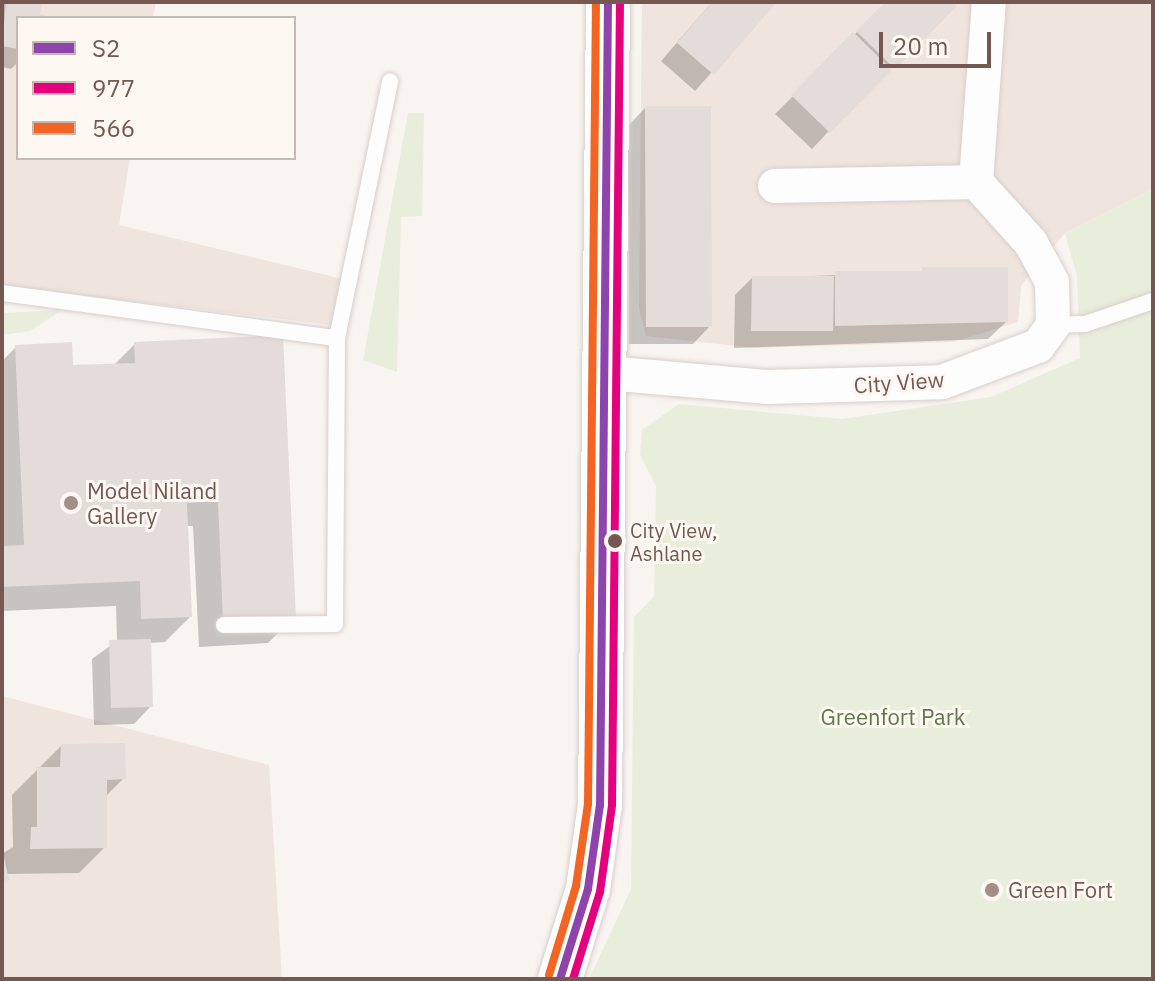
<!DOCTYPE html>
<style>
body{margin:0}
#map{position:relative;width:1155px;height:981px;overflow:hidden;background:#f8f4f0;font-family:"IBM Plex Sans",sans-serif}
div>[style]{position:absolute}
[style*='--x']{left:calc(var(--x)*1px);top:calc(var(--y)*1px);width:calc(var(--w)*1px);rotate:calc(var(--a)*1deg)}
.residential>*{inset:0;background:#f0e5de}
.green>*{inset:0;background:#e9eddc}
.shadow>*{inset:0;background:#0003}
.building>*{inset:0;background:#e4dcd8}
.roads{filter:drop-shadow(0 0 2px #d7cfcc) drop-shadow(0 0 2px #d7cfcc)}
.service>*{height:16px;margin:-8px;padding:0 8px;transform-origin:8px;border-radius:8px;background:#fefdfd}
.minor>*{height:34px;margin:-17px;padding:0 17px;transform-origin:17px;border-radius:17px;background:#fefdfd}
.secondary>*{height:44px;margin:-22px;padding:0 22px;transform-origin:22px;border-radius:22px;background:#fefdfd}
.bus-1>*{height:8px;margin:-4px;padding:0 4px;transform-origin:4px;border-radius:4px;background:#8e44ad}
.bus-2>*{height:8px;margin:-4px;padding:0 4px;transform-origin:4px;border-radius:4px;background:#e5007d}
.bus-3>*{height:8px;margin:-4px;padding:0 4px;transform-origin:4px;border-radius:4px;background:#f26522}
.dots>*{width:22px;height:22px;translate:-50% -50%;box-sizing:border-box;border:4px solid #fef8f3;border-radius:50%}
span{translate:-50% -50%;white-space:nowrap;text-align:center;line-height:1.15;-webkit-text-stroke:6px #fef8f3;paint-order:stroke}
.bus-label{font-size:20px;color:#755851}
.left{translate:0 -50%;text-align:left}
.street-label{font-size:22px;color:#755851}
.poi-label{font-size:22px;color:#755851}
.park-label{font-size:22px;color:#5f794a}
.frame{position:absolute;inset:0;border:4px solid #755851;pointer-events:none}
.legend{position:absolute;left:16px;top:16px;width:280px;height:144px;box-sizing:border-box;background:#fef8f3;border:2px solid #c7b8b2;margin:0;padding:10px 14px;list-style:none;font-size:24px;color:#755851}
.legend li{display:flex;align-items:center;gap:16px;height:40px}
.legend b{width:40px;border:2px solid #c7b8b2}
.scale{position:absolute;left:879px;top:32px;width:112px;height:36px;box-sizing:border-box;border:4px solid #755851;border-top:0;padding-left:10px;font-size:24px;line-height:28px;white-space:nowrap;color:#755851;-webkit-text-stroke:6px #fef8f3;paint-order:stroke}
</style>
<div id="map">
<div class="residential">
<div style="clip-path:polygon(2px 2px,156px 2px,153px 18px,18px 18px,18px 158px,130px 158px,119px 225px,343px 279px,332px 325px,2px 286px)"></div>
<div style="clip-path:polygon(642px 2px,1153px 2px,1153px 189px,1064px 234px,1021px 286px,1018px 322px,953px 342px,755px 348px,646px 336px,639px 308px)"></div>
<div style="clip-path:polygon(2px 696px,269px 765px,282px 979px,2px 979px)"></div>
</div>
<div class="green">
<div style="clip-path:polygon(408px 113px,424px 113px,422px 216px,401px 217px,397px 372px,363px 360px)"></div>
<div style="clip-path:polygon(1153px 189px,1153px 979px,589px 979px,631px 889px,634px 617px,654px 596px,656px 486px,640px 455px,642px 430px,679px 404px,842px 419px,991px 397px,1080px 358px,1077px 276px,1065px 234px)"></div>
<div style="clip-path:polygon(62px 310px,30px 331px,2px 335px,2px 313px)"></div>
</div>
<div class="shadow">
<div style="clip-path:polygon(2px 2px,40px 2px,37px 15px,49px 18px,18px 18px,18px 62px,11px 69px,2px 67px)"></div>
<div style="clip-path:polygon(712px 2px,774px 2px,695px 91px,661px 61px)"></div>
<div style="clip-path:polygon(887px 2px,950px 2px,812px 149px,775px 114px)"></div>
<div style="clip-path:polygon(645px 108px,710px 326px,693px 344px,629px 344px,628px 126px)"></div>
<div style="clip-path:polygon(1006px 269px,1006px 322px,988px 339px,734px 348px,735px 295px,752px 278px)"></div>
<div style="clip-path:polygon(135px 344px,293px 618px,268px 643px,199px 647px,193px 526px,186px 526px,190px 617px,165px 642px,149px 643px,151px 706px,134px 724px,94px 725px,92px 659px,117px 641px,116px 606px,2px 611px,2px 361px,16px 347px,72px 368px,113px 366px)"></div>
<div style="clip-path:polygon(61px 746px,124px 778px,105px 797px,105px 847px,79px 873px,6px 874px,2px 884px,2px 854px,13px 847px,12px 795px)"></div>
</div>
<div class="building">
<div style="clip-path:polygon(6px 2px,42px 2px,40px 14px,53px 18px,18px 18px,18px 49px,2px 46px)"></div>
<div style="clip-path:polygon(712px 2px,777px 2px,714px 75px,677px 43px)"></div>
<div style="clip-path:polygon(885px 2px,953px 2px,957px 6px,895px 69px,856px 31px)"></div>
<div style="clip-path:polygon(853px 32px,892px 70px,830px 133px,791px 95px)"></div>
<div style="clip-path:polygon(645px 106px,711px 106px,712px 327px,646px 327px)"></div>
<div style="clip-path:polygon(922px 267px,1008px 267px,1008px 322px,835px 326px,835px 271px,922px 271px)"></div>
<div style="clip-path:polygon(752px 276px,834px 276px,833px 331px,751px 331px)"></div>
<div style="clip-path:polygon(283px 335px,296px 619px,223px 622px,218px 501px,187px 503px,192px 617px,141px 619px,140px 581px,2px 587px,2px 546px,24px 545px,15px 345px,72px 342px,73px 365px,135px 363px,134px 342px)"></div>
<div style="clip-path:polygon(151px 639px,153px 707px,111px 708px,109px 640px)"></div>
<div style="clip-path:polygon(125px 743px,126px 779px,107px 780px,107px 848px,30px 849px,31px 827px,37px 827px,37px 767px,60px 767px,61px 744px)"></div>
<div style="clip-path:polygon(2px 848px,9px 880px,2px 881px)"></div>
</div>
<div class="roads">
<div class="service">
<div style="--x:2;--y:293;--w:338;--a:7.7"></div>
<div style="--x:1053;--y:325;--w:32;--a:-2"></div>
<div style="--x:1085;--y:324;--w:72;--a:-18.7"></div>
<div style="--x:224;--y:625;--w:111;--a:-0.5"></div>
<div style="--x:335;--y:624;--w:286;--a:-89.6"></div>
<div style="--x:337;--y:338;--w:262;--a:-78.3"></div>
</div>
<div class="minor">
<div style="--x:976;--y:182;--w:180;--a:-85.9"></div>
<div style="--x:607;--y:373;--w:162;--a:5"></div>
<div style="--x:768;--y:387;--w:174;--a:-1.6"></div>
<div style="--x:942;--y:382;--w:103;--a:-20.6"></div>
<div style="--x:1038;--y:346;--w:26;--a:-54"></div>
<div style="--x:1053;--y:325;--w:43;--a:-91.3"></div>
<div style="--x:1052;--y:282;--w:44;--a:-118.3"></div>
<div style="--x:1031;--y:243;--w:82;--a:-132"></div>
<div style="--x:976;--y:182;--w:201;--a:178.9"></div>
</div>
<div class="secondary">
<div style="--x:560;--y:979;--w:94;--a:-72.7"></div>
<div style="--x:588;--y:889;--w:85;--a:-81.9"></div>
<div style="--x:600;--y:805;--w:803;--a:-89.43"></div>
</div>
</div>
<div class="bus-1">
<div style="--x:560;--y:979;--w:94;--a:-72.7"></div>
<div style="--x:588;--y:889;--w:85;--a:-81.9"></div>
<div style="--x:600;--y:805;--w:803;--a:-89.43"></div>
</div>
<div class="bus-2">
<div style="--x:573;--y:979;--w:91;--a:-72.8"></div>
<div style="--x:600;--y:892;--w:88;--a:-82.1"></div>
<div style="--x:612;--y:805;--w:803;--a:-89.43"></div>
</div>
<div class="bus-3">
<div style="--x:549;--y:975;--w:93;--a:-73.1"></div>
<div style="--x:576;--y:886;--w:83;--a:-81.7"></div>
<div style="--x:588;--y:804;--w:802;--a:-89.43"></div>
</div>
<div class="dots">
<div style="left:71px;top:503px;background:#a38f89"></div>
<div style="left:615px;top:541px;background:#755851"></div>
<div style="left:992px;top:890px;background:#a38f89"></div>
</div>
<div class="bus-label">
<span class="left" style="left:630px;top:542px">City View,<br>Ashlane</span>
</div>
<div class="street-label">
<span style="left:899px;top:382px;rotate:-4deg">City View</span>
</div>
<div class="poi-label">
<span class="left" style="left:87px;top:503px">Model Niland<br>Gallery</span>
<span class="left" style="left:1008px;top:890px">Green Fort</span>
</div>
<div class="park-label">
<span style="left:893px;top:717px">Greenfort Park</span>
</div>
<div class="frame"></div>
<ul class="legend">
<li><b style="height:10px;background:#8e44ad"></b>S2</li>
<li><b style="height:10px;background:#e5007d"></b>977</li>
<li><b style="height:10px;background:#f26522"></b>566</li>
</ul>
<div class="scale">20 m</div>
</div>
